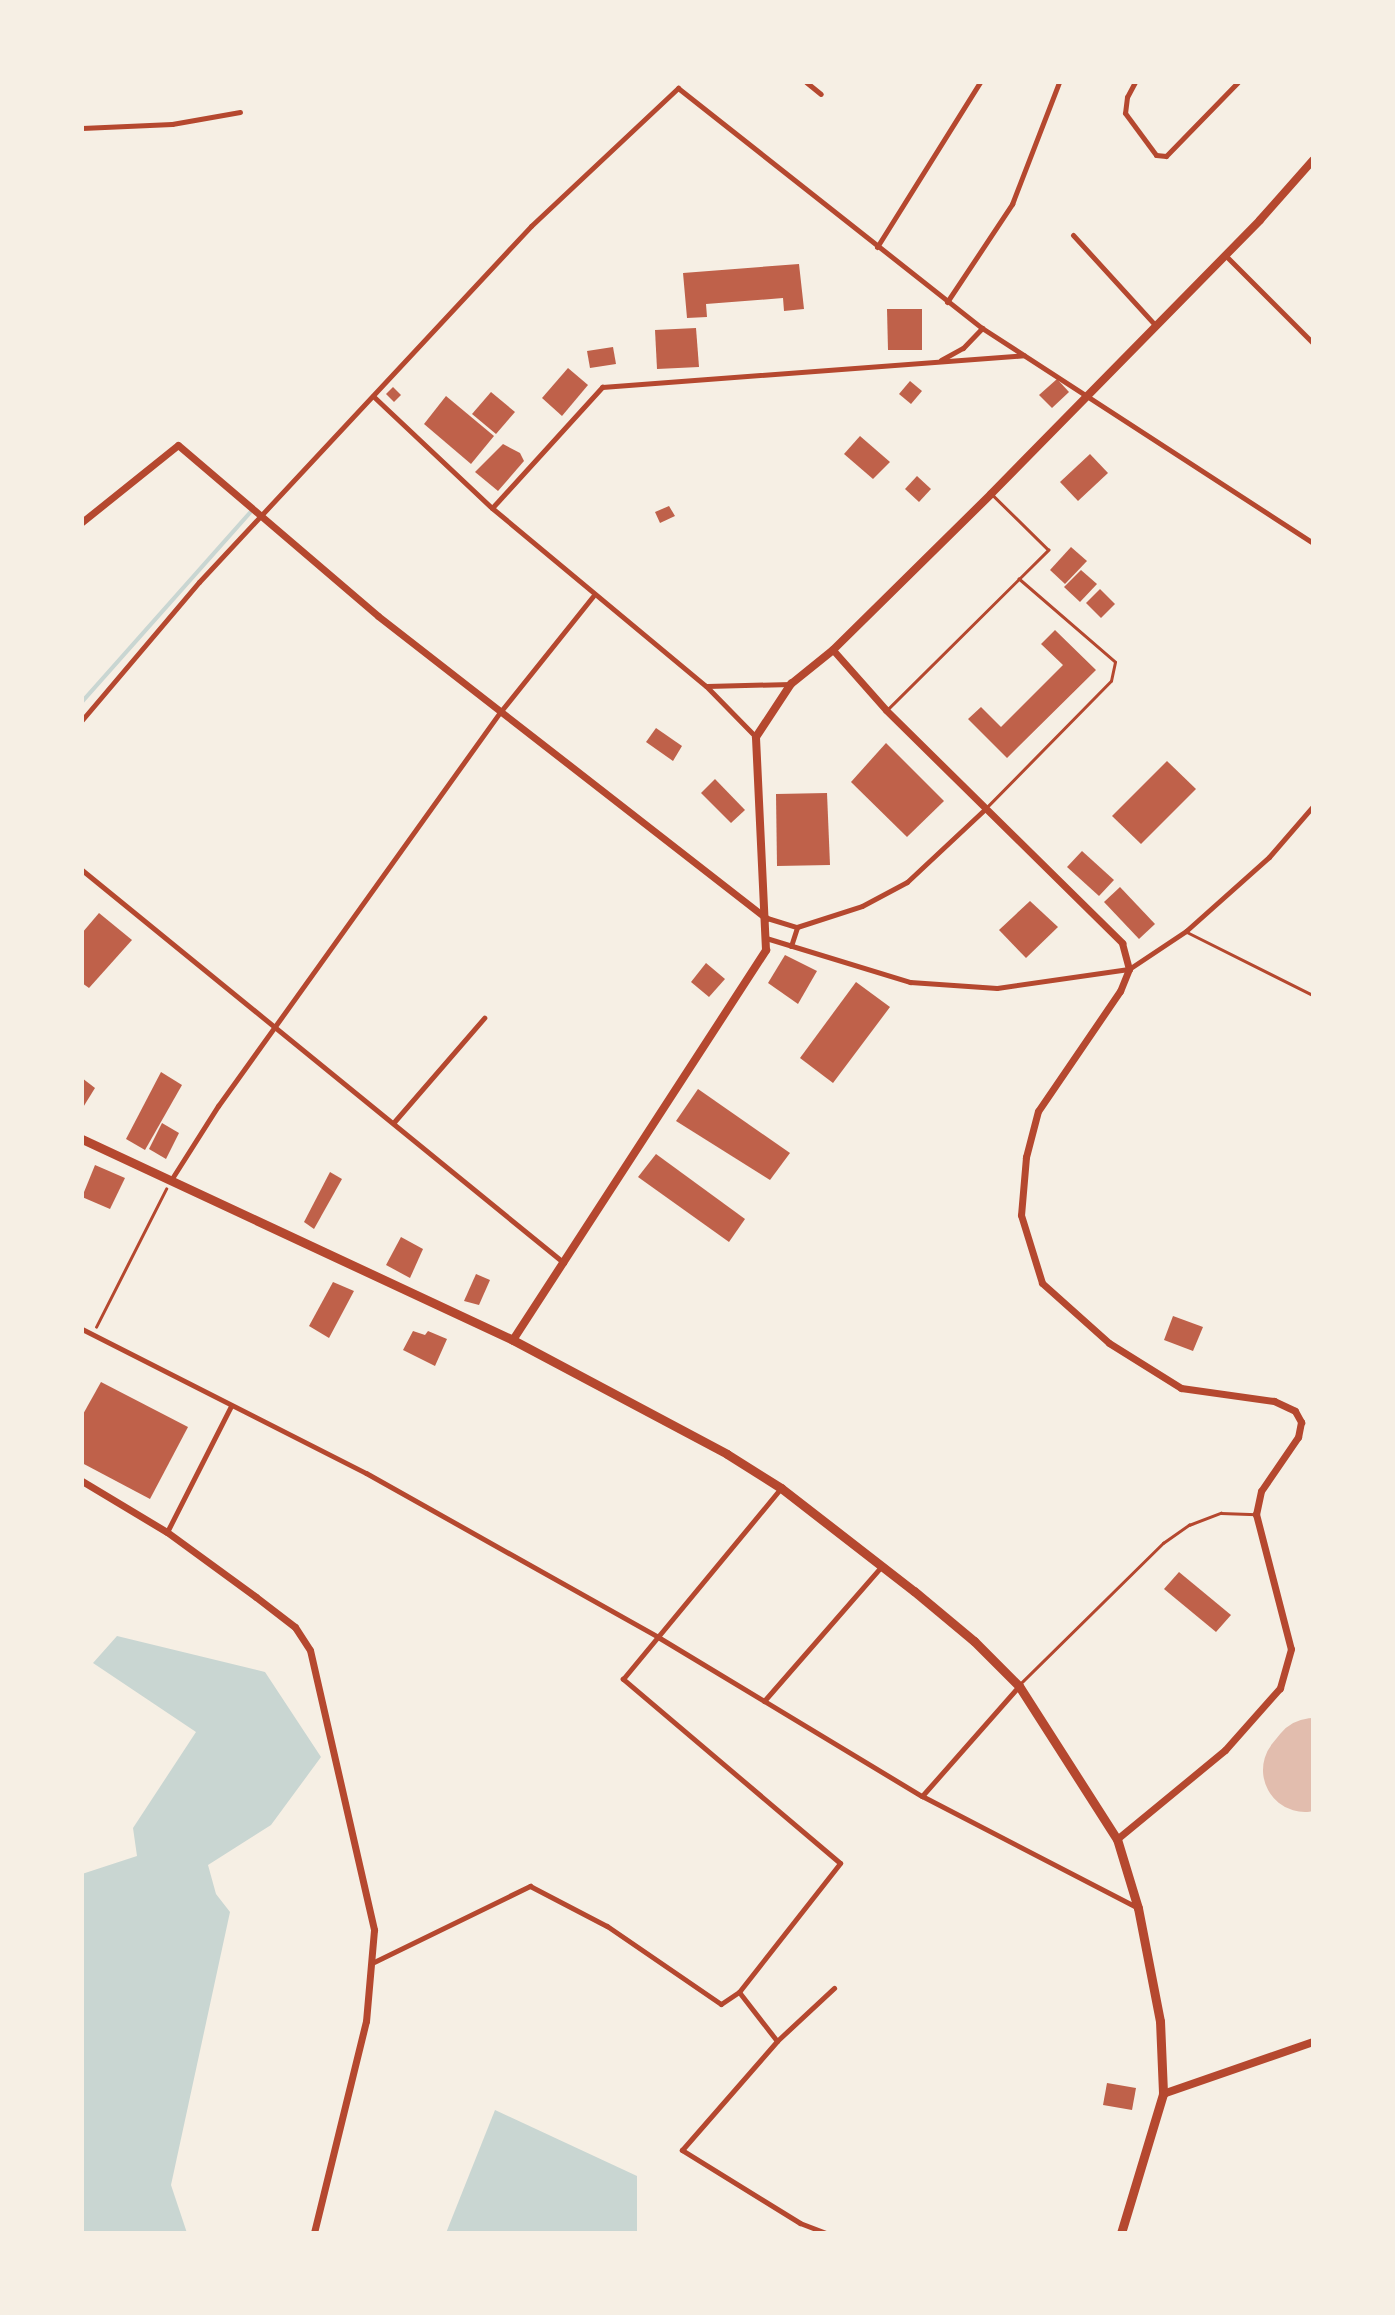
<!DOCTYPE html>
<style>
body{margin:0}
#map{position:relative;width:1395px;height:2315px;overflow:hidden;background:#f6efe4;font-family:Quicksand,sans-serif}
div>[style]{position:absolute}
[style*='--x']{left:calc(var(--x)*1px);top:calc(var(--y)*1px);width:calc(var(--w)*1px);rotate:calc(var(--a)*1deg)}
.water>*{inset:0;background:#c9d6d2}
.stream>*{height:3.5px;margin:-1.75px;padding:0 1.75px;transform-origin:1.75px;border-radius:1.75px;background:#c9d6d2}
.runway>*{height:84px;margin:-42px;padding:0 42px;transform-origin:42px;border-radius:42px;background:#e2bdae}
.building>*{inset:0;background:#bf614a}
.path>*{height:2.5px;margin:-1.25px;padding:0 1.25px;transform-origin:1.25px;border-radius:1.25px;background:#b5482f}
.service>*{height:2.5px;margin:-1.25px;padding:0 1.25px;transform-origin:1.25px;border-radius:1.25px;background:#b5482f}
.minor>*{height:5px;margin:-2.5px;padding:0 2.5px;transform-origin:2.5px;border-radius:2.5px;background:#b5482f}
.tertiary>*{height:7px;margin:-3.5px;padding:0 3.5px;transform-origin:3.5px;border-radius:3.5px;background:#b5482f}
.secondary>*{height:8px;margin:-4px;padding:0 4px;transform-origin:4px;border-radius:4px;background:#b5482f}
.primary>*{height:9px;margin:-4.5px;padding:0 4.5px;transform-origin:4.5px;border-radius:4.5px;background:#b5482f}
span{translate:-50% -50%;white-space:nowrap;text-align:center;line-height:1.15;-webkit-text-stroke:5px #f6efe4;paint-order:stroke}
.frame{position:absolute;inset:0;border:84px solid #f6efe4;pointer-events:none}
</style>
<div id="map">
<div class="water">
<div style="clip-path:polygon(117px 1636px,265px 1672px,321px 1757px,271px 1825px,208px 1865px,216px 1894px,230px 1912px,171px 2185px,187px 2233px,82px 2233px,82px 1874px,137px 1856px,133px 1828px,196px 1732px,93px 1663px)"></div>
<div style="clip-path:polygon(495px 2110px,637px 2176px,637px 2233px,446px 2233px)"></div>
</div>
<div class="stream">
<div style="--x:82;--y:702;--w:253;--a:-48.4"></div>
</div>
<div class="runway">
<div style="--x:1305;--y:1770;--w:13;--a:-51"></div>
</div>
<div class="building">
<div style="clip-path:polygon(799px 264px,804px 309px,784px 311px,783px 298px,706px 304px,707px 317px,687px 318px,683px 273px)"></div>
<div style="clip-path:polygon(887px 309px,922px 309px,922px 350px,888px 350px)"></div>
<div style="clip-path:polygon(696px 328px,699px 367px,657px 369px,655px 330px)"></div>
<div style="clip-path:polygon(613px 347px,616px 364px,590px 368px,587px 351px)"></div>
<div style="clip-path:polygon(568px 368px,588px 385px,562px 416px,542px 398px)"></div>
<div style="clip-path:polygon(1057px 379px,1069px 392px,1052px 408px,1039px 395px)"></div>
<div style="clip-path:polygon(910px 381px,922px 391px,911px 404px,899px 394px)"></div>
<div style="clip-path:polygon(393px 387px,401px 395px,394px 402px,386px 394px)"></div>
<div style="clip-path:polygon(491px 392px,515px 412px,496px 434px,472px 414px)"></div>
<div style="clip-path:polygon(446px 396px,494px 436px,471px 464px,424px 424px)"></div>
<div style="clip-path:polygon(860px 436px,890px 462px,873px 479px,844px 454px)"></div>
<div style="clip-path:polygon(503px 444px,520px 453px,524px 461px,498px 491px,475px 472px)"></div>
<div style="clip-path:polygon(1090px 454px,1108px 473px,1078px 501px,1060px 482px)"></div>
<div style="clip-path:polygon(917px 476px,931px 489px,919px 502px,905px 489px)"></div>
<div style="clip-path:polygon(669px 506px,675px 516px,660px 523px,655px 512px)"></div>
<div style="clip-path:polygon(1071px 547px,1087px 561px,1065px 584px,1050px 570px)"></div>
<div style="clip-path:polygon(1081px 570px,1097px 584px,1080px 602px,1064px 587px)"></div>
<div style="clip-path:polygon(1100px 589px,1115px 604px,1101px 618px,1086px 603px)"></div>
<div style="clip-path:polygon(1055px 630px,1096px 670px,1007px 758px,968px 719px,981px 707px,1001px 727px,1063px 665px,1041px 644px)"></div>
<div style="clip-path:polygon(656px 728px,682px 746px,673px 761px,646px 742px)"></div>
<div style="clip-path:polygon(886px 743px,944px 801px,907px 837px,851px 782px)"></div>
<div style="clip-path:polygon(1167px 761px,1196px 789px,1141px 844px,1112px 816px)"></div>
<div style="clip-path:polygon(715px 779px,745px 810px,731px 823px,701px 793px)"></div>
<div style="clip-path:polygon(827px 793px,830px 865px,777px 866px,776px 794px)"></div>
<div style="clip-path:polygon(1082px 851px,1114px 880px,1099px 896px,1067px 867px)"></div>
<div style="clip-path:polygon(1120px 887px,1155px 924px,1139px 939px,1104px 902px)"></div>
<div style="clip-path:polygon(1030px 901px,1058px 927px,1026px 958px,999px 930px)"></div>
<div style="clip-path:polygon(99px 913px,132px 940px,89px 988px,82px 983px,82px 933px)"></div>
<div style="clip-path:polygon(785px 955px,817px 971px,798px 1004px,768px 983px)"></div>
<div style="clip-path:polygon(706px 963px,725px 979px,709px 997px,691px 982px)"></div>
<div style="clip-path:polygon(856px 982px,890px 1007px,833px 1083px,800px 1058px)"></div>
<div style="clip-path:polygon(161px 1072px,182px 1085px,145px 1150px,126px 1139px)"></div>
<div style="clip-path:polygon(82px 1078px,95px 1088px,82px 1109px)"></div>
<div style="clip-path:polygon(698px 1089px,790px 1153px,770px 1180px,676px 1121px)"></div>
<div style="clip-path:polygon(162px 1123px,179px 1133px,166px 1159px,149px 1149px)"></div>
<div style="clip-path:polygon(656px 1154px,745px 1219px,729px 1242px,638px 1177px)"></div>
<div style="clip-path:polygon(95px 1165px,125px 1178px,110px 1209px,82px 1197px)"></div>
<div style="clip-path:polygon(330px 1172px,342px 1179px,314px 1229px,304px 1222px)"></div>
<div style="clip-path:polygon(401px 1237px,423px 1249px,410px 1278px,386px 1265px)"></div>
<div style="clip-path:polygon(476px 1274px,490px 1280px,479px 1305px,464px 1301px)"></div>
<div style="clip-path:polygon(333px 1282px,354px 1291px,329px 1338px,309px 1326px)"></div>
<div style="clip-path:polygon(1173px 1316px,1203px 1327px,1193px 1351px,1164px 1340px)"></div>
<div style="clip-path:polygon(413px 1331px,425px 1335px,428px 1331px,447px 1339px,435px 1366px,403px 1350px)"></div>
<div style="clip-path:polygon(101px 1382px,188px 1427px,150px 1499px,82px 1463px,82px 1416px)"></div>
<div style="clip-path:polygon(1179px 1572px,1231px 1615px,1216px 1632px,1164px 1589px)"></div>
<div style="clip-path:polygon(1107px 2083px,1136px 2088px,1132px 2110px,1103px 2105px)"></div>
</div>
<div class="path">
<div style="--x:96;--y:1327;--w:155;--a:-63.1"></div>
</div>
<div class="service">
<div style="--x:888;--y:709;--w:226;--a:-44.8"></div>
<div style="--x:1048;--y:550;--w:80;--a:-135.5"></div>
<div style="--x:988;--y:806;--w:175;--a:-45.5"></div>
<div style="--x:1111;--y:681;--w:19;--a:-78"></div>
<div style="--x:1115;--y:662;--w:127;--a:-139.2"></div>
<div style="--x:1187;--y:932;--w:141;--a:26.6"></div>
<div style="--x:1020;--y:1684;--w:201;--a:-44.6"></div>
<div style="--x:1163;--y:1543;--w:32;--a:-35"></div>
<div style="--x:1189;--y:1525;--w:34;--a:-21"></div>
<div style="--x:1221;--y:1513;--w:35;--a:2"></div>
</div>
<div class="minor">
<div style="--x:806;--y:82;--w:19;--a:39"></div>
<div style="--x:1135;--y:82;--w:17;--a:118"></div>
<div style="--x:1127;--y:97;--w:16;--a:97"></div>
<div style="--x:1125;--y:113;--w:52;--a:53.6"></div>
<div style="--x:1156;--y:155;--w:10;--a:6"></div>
<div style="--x:1166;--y:156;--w:103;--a:-45.8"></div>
<div style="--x:678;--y:88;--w:387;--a:38.3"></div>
<div style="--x:982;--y:328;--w:395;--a:33"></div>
<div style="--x:82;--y:128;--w:90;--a:-2.5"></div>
<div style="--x:172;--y:124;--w:69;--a:-10"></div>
<div style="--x:1073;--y:235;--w:123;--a:47.6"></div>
<div style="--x:877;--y:247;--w:195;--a:-58"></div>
<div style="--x:1226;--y:256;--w:123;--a:45"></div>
<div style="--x:947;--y:302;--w:118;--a:-56.4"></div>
<div style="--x:1012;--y:204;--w:131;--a:-68.9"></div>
<div style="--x:941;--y:360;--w:25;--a:-29"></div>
<div style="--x:963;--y:348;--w:28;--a:-46"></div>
<div style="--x:373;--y:396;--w:163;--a:43.3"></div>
<div style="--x:492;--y:508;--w:278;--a:39.8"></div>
<div style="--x:706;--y:686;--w:71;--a:45.6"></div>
<div style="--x:492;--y:508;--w:164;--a:-47.7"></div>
<div style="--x:602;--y:387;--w:423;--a:-4.3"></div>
<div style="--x:707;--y:686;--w:84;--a:-1.4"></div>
<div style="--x:82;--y:720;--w:181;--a:-49.7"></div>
<div style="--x:199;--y:582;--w:487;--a:-47"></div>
<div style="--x:531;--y:226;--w:202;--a:-43.2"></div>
<div style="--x:82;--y:870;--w:622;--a:39.19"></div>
<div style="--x:767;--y:918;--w:31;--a:17"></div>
<div style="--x:797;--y:927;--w:68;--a:-17.9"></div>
<div style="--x:862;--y:906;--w:51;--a:-28.1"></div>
<div style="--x:907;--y:882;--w:108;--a:-43.1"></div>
<div style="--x:766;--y:938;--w:151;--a:17"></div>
<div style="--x:910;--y:982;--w:87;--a:3.9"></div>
<div style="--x:997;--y:988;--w:133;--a:-8.2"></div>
<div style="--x:1129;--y:969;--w:69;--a:-33.7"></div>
<div style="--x:1186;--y:931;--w:111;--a:-41.7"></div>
<div style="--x:1269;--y:857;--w:67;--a:-49.2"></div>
<div style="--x:791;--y:946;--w:20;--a:-72"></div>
<div style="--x:394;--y:1122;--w:138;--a:-49.1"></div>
<div style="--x:171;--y:1180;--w:88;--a:-57.6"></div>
<div style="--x:218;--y:1106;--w:486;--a:-54.4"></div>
<div style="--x:501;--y:711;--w:147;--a:-51.3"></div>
<div style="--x:82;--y:1329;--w:318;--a:26.9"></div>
<div style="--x:366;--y:1473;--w:335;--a:29.3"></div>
<div style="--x:658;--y:1637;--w:308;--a:31.1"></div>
<div style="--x:922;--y:1796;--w:243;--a:27.4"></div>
<div style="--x:167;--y:1532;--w:141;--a:-63.1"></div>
<div style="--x:764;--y:1701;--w:178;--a:-48.9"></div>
<div style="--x:922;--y:1796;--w:147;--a:-48.6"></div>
<div style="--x:374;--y:1962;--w:174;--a:-26"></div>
<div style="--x:530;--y:1886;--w:87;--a:27.5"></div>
<div style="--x:607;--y:1926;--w:138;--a:34.4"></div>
<div style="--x:721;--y:2004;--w:22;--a:-34"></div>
<div style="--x:739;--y:1992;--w:164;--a:-51.9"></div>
<div style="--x:840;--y:1863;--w:285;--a:-139.7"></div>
<div style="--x:623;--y:1679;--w:248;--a:-50.4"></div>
<div style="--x:739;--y:1992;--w:62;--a:52.2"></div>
<div style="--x:826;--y:2233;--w:28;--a:-159"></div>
<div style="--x:800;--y:2223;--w:139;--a:-148.3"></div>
<div style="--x:682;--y:2150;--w:145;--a:-48.9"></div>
<div style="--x:777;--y:2041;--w:78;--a:-42.9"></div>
</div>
<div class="tertiary">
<div style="--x:82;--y:522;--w:123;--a:-38.7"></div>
<div style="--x:178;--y:445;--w:263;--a:40.5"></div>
<div style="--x:378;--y:616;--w:492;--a:37.9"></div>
<div style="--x:833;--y:650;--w:80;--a:48.5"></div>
<div style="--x:886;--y:710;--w:332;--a:44.6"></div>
<div style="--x:1122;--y:943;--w:27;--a:75"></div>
<div style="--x:1129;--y:969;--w:24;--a:112"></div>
<div style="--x:1120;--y:991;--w:145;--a:124.3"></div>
<div style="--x:1038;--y:1111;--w:48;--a:104.6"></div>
<div style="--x:1026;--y:1157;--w:58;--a:94.9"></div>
<div style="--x:1021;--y:1215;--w:71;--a:72.8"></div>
<div style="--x:1042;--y:1283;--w:90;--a:41.8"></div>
<div style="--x:1109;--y:1343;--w:85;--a:32"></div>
<div style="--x:1181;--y:1388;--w:94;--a:8"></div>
<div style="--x:1274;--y:1401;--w:23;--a:25"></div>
<div style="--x:1295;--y:1411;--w:13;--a:61"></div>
<div style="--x:1301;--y:1422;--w:15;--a:101"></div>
<div style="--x:1298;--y:1437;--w:65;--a:124.4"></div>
<div style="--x:1261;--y:1491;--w:24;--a:102"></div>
<div style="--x:1256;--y:1514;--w:139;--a:75.5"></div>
<div style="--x:1291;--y:1649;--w:41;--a:105.8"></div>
<div style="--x:1280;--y:1688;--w:83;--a:131.6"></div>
<div style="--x:1225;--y:1750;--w:140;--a:140.5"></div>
<div style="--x:82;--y:1481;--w:99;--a:31"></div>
<div style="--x:167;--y:1532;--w:110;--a:36.1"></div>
<div style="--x:256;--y:1597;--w:49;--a:37.6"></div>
<div style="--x:295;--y:1627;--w:27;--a:57"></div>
<div style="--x:310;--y:1650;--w:287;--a:77.1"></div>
<div style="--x:374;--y:1930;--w:91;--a:95"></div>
<div style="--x:366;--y:2021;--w:218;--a:103.8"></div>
</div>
<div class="secondary">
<div style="--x:513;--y:1340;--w:465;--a:-57"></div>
<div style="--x:766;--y:950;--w:213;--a:-92.7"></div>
<div style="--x:756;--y:737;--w:64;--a:-56.6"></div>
<div style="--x:791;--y:684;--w:54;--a:-39"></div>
<div style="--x:833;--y:650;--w:222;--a:-44.6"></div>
<div style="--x:991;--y:494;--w:384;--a:-45.5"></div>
<div style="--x:1260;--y:220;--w:80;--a:-48.5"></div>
<div style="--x:1163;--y:2094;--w:159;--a:-19.1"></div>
</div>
<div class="primary">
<div style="--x:82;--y:1139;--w:476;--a:25"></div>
<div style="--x:513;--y:1340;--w:242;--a:28"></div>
<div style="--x:727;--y:1454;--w:64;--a:32.2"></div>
<div style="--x:781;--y:1488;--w:168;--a:37.8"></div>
<div style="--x:914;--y:1591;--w:78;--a:39.8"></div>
<div style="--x:974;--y:1641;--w:64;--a:45"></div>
<div style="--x:1019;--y:1686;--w:182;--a:57.4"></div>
<div style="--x:1117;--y:1839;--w:72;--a:73.1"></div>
<div style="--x:1138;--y:1908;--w:115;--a:79"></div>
<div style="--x:1160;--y:2021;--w:73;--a:87.6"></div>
<div style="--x:1163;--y:2094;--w:145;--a:106.8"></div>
</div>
<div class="frame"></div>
</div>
